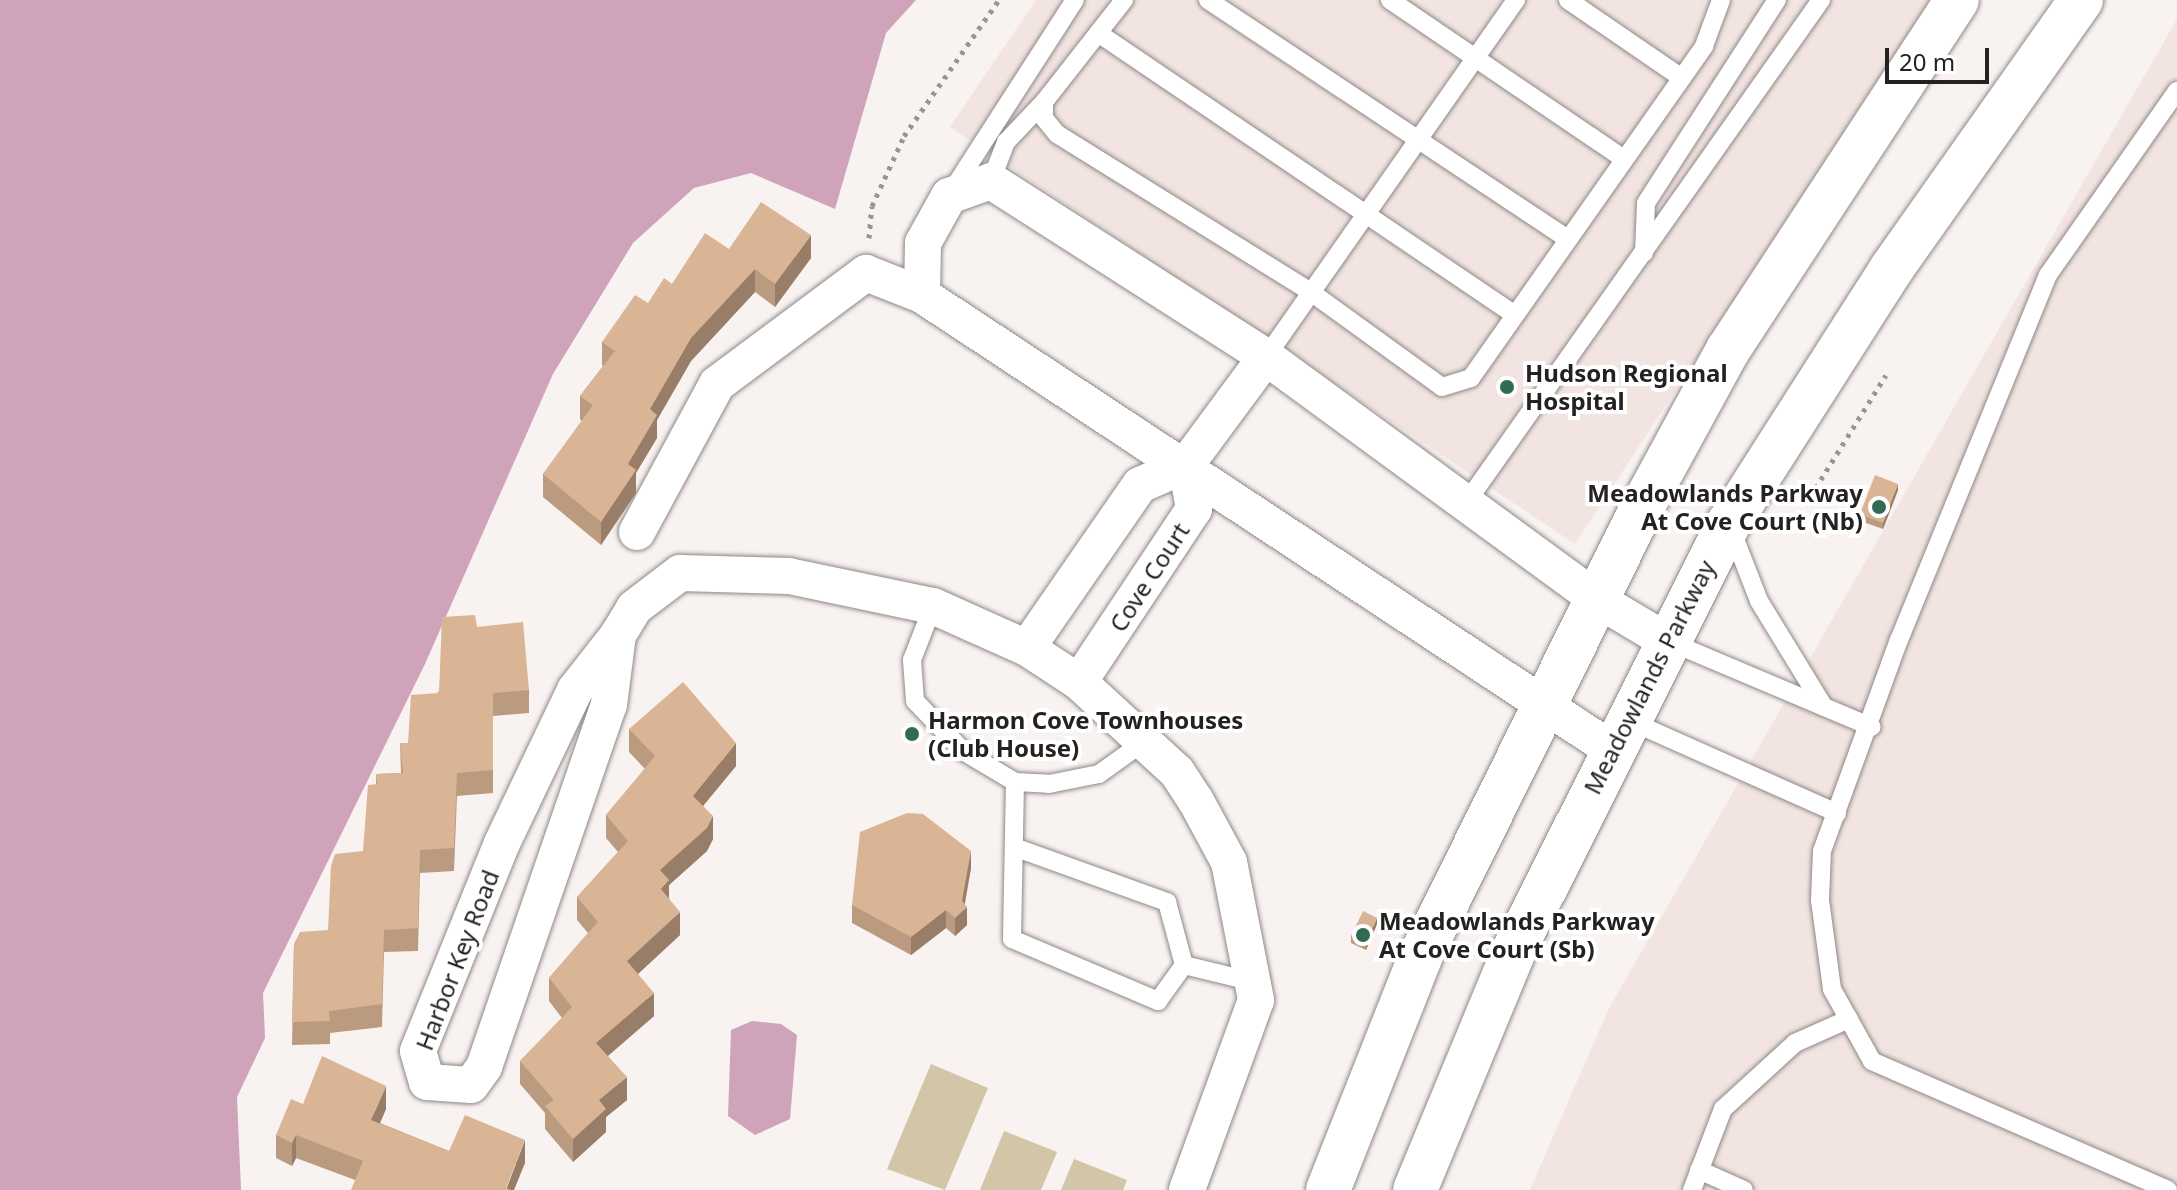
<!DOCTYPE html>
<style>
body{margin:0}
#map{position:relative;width:2177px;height:1190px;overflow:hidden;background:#f8f2f0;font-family:"Noto Sans",sans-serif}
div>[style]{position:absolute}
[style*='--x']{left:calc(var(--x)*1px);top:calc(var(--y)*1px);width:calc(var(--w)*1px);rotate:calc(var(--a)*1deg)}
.built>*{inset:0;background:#f2e4e0}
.green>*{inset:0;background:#d3c5a7}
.water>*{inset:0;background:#cfa3ba}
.path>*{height:5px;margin-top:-2.5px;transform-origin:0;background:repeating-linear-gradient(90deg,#999593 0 4px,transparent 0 10px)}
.roads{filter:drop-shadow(0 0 2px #8e8887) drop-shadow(0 0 2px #8e8887)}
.service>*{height:18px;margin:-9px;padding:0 9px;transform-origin:9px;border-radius:9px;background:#fff}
.minor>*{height:36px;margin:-18px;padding:0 18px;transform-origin:18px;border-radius:18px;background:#fff}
.secondary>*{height:44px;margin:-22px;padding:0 22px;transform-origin:22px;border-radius:22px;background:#fff}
.wall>*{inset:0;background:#bb9b80}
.shaded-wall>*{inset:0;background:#987e68}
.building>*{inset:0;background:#d9b495}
.dots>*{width:22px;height:22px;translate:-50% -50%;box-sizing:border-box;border:4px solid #fff;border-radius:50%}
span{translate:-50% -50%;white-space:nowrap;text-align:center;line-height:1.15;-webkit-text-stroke:8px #fff;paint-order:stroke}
.poi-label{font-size:24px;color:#242221;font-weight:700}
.left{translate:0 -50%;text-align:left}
.right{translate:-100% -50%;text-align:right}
.street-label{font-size:24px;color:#242221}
.scale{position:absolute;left:1885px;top:48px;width:104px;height:36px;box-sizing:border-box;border:4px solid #242221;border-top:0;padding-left:10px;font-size:24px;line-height:28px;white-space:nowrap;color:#242221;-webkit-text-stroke:6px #fff;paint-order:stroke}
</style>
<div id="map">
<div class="built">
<div style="clip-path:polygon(1036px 0,1931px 0,1575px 544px,950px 127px)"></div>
<div style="clip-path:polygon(2177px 19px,2177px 1190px,1530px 1190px,1608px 1010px)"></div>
</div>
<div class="green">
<div style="clip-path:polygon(931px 1064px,988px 1088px,945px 1190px,887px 1169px)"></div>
<div style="clip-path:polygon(1004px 1131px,1057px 1152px,1041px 1190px,980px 1190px)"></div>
<div style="clip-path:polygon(1074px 1159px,1127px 1180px,1123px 1190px,1061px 1190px)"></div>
</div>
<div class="water">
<div style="clip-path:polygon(0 0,916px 0,886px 33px,835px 209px,751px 173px,694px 188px,633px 243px,553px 374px,425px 664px,263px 993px,265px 1038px,237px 1097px,241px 1190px,0 1190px)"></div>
<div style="clip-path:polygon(752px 1021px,781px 1024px,797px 1035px,790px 1119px,755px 1135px,728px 1116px,731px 1030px)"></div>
</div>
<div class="path">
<div style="--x:869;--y:238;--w:32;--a:-85"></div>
<div style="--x:872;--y:206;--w:77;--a:-65.4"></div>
<div style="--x:904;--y:136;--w:166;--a:-55.1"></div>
<div style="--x:1805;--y:505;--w:153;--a:-58.1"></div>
</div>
<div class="roads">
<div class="service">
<div style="--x:1124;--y:0;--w:130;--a:128.1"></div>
<div style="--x:1044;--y:102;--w:16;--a:90"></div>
<div style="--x:1044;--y:118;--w:21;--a:51"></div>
<div style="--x:1057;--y:134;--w:296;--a:31.9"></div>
<div style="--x:1308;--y:290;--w:165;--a:35.9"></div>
<div style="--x:1442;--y:387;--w:30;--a:-17"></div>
<div style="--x:1471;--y:378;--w:406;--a:-54.9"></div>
<div style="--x:1704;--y:46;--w:49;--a:-69.7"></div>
<div style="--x:1208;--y:0;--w:432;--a:33.6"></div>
<div style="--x:1390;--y:0;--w:283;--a:34.2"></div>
<div style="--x:1568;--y:0;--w:138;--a:34.4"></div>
<div style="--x:1098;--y:33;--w:503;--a:34.07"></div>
<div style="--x:991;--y:181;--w:42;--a:-69"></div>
<div style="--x:1006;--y:142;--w:55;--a:-46.5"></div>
<div style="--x:953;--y:189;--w:225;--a:-57.2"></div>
<div style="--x:1644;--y:253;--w:50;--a:-87.7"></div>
<div style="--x:1646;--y:203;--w:242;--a:-57.2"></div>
<div style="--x:1266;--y:357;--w:436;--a:-55"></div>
<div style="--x:1466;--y:503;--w:616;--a:-54.79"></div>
<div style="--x:1731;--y:529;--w:77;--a:68.7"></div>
<div style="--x:1759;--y:601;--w:124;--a:58.5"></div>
<div style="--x:933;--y:606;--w:58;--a:111.3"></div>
<div style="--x:912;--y:660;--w:41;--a:85.8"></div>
<div style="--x:915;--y:701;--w:69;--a:46.2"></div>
<div style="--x:963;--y:751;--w:61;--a:30.8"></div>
<div style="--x:1015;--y:782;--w:34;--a:3"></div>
<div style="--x:1049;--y:784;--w:51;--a:-11.3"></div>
<div style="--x:1099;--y:774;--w:57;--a:-35.7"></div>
<div style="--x:1668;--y:641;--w:221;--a:22.9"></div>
<div style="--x:1628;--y:720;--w:229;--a:24"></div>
<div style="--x:1015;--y:782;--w:157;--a:91.1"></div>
<div style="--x:1012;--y:939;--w:159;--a:23"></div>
<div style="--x:1158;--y:1001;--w:44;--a:-54.2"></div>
<div style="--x:1184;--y:965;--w:72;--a:13.7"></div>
<div style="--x:1014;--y:847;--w:163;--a:19.8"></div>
<div style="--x:1167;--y:902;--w:65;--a:74.9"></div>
<div style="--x:1699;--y:1170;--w:49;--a:24"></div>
<div style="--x:1692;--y:1190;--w:87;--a:-69.1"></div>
<div style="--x:1723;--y:1109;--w:98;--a:-42.5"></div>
<div style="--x:1795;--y:1043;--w:59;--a:-24"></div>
<div style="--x:2168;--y:1190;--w:323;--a:-156.5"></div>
<div style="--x:1872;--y:1061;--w:82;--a:-119.1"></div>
<div style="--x:1832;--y:989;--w:90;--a:-97.7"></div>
<div style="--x:1820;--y:900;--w:49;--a:-87.7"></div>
<div style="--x:1822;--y:851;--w:225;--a:-70"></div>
<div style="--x:1899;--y:640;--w:394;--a:-67.8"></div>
<div style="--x:2048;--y:275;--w:225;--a:-55"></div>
</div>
<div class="minor">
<div style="--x:922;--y:295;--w:52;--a:-88.9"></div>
<div style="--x:923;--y:243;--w:54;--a:-61"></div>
<div style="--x:949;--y:196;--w:45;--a:-19.7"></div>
<div style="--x:991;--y:181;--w:326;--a:32.6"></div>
<div style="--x:1266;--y:357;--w:411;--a:36.2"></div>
<div style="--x:1598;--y:600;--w:78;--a:30.8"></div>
<div style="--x:637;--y:532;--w:168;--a:-61.6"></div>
<div style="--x:717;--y:384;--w:186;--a:-36.7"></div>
<div style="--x:866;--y:273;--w:60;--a:21.4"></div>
<div style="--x:922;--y:295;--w:825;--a:33.38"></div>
<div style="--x:618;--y:635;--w:70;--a:128"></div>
<div style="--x:575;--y:690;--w:170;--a:115.5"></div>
<div style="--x:502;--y:843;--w:224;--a:112"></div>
<div style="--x:418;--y:1051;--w:32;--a:74"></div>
<div style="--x:427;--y:1082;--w:44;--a:3.9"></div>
<div style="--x:471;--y:1085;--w:22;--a:-54"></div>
<div style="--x:484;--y:1067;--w:383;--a:-71"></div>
<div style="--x:609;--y:705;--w:71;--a:-82.7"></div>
<div style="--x:618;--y:635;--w:31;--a:-59"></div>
<div style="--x:634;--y:608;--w:58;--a:-37.3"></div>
<div style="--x:680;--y:573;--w:109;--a:1.6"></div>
<div style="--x:789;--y:576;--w:147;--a:11.8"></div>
<div style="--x:933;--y:606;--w:103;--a:24.1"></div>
<div style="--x:1027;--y:648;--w:62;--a:33.2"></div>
<div style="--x:1079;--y:682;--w:133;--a:42.6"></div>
<div style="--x:1177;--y:772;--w:35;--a:57"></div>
<div style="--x:1196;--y:801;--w:69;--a:61.6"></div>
<div style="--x:1229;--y:862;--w:141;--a:78.9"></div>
<div style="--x:1256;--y:1000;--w:202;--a:110"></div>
<div style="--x:1027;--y:648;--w:198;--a:-55.3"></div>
<div style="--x:1140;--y:485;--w:50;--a:-23.5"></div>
<div style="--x:1186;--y:465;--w:134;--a:-53.5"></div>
<div style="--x:1079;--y:682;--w:208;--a:-56.4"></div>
<div style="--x:1194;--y:509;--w:45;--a:-100.3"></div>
</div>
<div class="secondary">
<div style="--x:1328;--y:1190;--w:253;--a:-68.4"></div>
<div style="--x:1421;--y:955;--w:493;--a:-63.7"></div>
<div style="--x:1639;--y:513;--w:186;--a:-61.4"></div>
<div style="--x:1728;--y:350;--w:418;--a:-56.8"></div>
<div style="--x:1415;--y:1190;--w:262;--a:-67.5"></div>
<div style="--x:1515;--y:948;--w:476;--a:-63.3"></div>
<div style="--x:1729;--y:523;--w:303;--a:-57.4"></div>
<div style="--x:1892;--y:268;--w:328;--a:-54.8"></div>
</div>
</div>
<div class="wall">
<div style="clip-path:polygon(729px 249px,811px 258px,775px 307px,755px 292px,691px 361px,657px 420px,657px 438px,636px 473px,636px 493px,601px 545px,543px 497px,543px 474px,582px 421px,580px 419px,580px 396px,603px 366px,602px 365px,602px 342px,672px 284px)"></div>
<div style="clip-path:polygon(1898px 490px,1883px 529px,1860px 521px,1860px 514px)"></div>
<div style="clip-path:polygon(477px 627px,529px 690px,529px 713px,493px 716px,493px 793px,457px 796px,454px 871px,420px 873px,418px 951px,384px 952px,382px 1027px,330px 1033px,330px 1044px,292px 1045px,294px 944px,328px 930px,363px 851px,376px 784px,376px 774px,401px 773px,400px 743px,408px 743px)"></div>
<div style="clip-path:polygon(629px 729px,736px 766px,703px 806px,713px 839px,707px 851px,669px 885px,669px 899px,680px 935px,638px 974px,654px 1016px,608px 1056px,627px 1100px,606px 1117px,606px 1132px,573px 1162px,545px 1129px,545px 1113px,520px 1084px,520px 1061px,562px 1018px,549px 1001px,549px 978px,588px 933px,577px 920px,577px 897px,618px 852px,606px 838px,606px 815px,645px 769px,629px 752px)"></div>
<div style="clip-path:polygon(971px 868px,965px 904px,967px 925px,955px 936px,946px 928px,911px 955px,852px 923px,852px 905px)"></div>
<div style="clip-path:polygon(1377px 924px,1366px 950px,1351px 943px,1351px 936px)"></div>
<div style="clip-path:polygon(386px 1109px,380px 1123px,449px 1151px,525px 1163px,355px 1180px,296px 1158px,292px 1166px,276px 1158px,276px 1135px)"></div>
</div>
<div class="shaded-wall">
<div style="clip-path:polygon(811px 235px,811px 258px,775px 307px,775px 284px)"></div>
<div style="clip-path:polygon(755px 269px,755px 292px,691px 361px,657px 420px,657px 438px,636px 473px,636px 493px,601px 545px,601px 522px,628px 464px,650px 409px,691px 338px)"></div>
<div style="clip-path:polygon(1898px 484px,1898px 490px,1883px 529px,1883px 523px)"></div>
<div style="clip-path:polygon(736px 743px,736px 766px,693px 818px,693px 796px)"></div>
<div style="clip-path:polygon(713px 816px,713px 839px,707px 851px,669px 885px,669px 903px,661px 912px,660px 870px)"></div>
<div style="clip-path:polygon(971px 851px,971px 868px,963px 911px,967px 907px,967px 925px,955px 936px,955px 918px)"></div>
<div style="clip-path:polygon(946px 910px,946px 928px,911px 955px,911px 937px)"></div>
<div style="clip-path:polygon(680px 912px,680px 935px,627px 984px,627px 961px)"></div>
<div style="clip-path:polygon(1377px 918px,1377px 924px,1366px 950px,1366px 943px)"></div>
<div style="clip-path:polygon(654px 993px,654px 1016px,596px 1066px,596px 1043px)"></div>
<div style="clip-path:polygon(627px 1077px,627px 1100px,606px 1117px,606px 1132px,573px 1162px,573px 1139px,599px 1100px)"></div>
<div style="clip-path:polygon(386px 1086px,386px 1109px,371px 1143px,371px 1120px)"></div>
<div style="clip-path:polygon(296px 1135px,296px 1158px,292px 1166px,292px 1143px)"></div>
<div style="clip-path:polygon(525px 1140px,525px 1163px,514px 1190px,506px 1190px)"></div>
</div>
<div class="building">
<div style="clip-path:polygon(761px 202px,811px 235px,775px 284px,755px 269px,691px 338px,650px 409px,657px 415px,628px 464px,636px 470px,601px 522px,543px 474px,593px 405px,580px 396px,615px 351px,602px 342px,635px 295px,648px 303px,664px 278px,672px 284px,705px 233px,729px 249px)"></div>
<div style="clip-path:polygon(1875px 475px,1898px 484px,1883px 523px,1860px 514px)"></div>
<div style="clip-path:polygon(475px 615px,477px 627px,523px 622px,529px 690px,493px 693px,493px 770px,457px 773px,454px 848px,420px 850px,418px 928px,384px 930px,382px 1004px,329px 1011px,330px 1021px,292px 1022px,294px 944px,300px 932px,328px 930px,331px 866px,335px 854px,363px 851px,368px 785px,377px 784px,376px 774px,403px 773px,400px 743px,408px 743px,411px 695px,439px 693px,442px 617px)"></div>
<div style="clip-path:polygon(683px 682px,736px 743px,693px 796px,713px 816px,707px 828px,660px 870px,669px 880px,661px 889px,680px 912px,627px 961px,654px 993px,596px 1043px,627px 1077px,599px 1100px,606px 1109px,573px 1139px,545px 1106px,554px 1100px,520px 1061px,572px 1007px,549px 978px,598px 922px,577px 897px,628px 841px,606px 815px,655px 756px,629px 729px)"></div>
<div style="clip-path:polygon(907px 813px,923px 814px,971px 851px,962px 901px,967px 907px,955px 918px,946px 910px,911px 937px,852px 905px,860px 832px)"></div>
<div style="clip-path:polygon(1363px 911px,1377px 918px,1366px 943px,1351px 936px)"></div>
<div style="clip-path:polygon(322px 1056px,386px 1086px,371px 1120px,449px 1151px,465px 1115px,525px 1140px,506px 1188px,511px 1190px,351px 1190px,363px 1161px,296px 1135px,292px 1143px,276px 1135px,291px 1099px,303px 1104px)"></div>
</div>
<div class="dots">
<div style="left:1507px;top:387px;background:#326a52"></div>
<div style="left:1879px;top:507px;background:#326a52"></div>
<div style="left:912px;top:734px;background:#326a52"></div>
<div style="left:1363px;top:935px;background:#326a52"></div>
</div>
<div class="poi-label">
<span class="left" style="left:1525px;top:387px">Hudson Regional<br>Hospital</span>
<span class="right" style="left:1863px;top:507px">Meadowlands Parkway<br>At Cove Court (Nb)</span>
<span class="left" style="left:928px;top:734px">Harmon Cove Townhouses<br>(Club House)</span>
<span class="left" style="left:1379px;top:935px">Meadowlands Parkway<br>At Cove Court (Sb)</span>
</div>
<div class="street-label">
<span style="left:1149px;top:577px;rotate:-57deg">Cove Court</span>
<span style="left:1649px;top:677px;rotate:-63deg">Meadowlands Parkway</span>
<span style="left:457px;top:960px;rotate:-69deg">Harbor Key Road</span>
</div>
<div class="scale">20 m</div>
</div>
